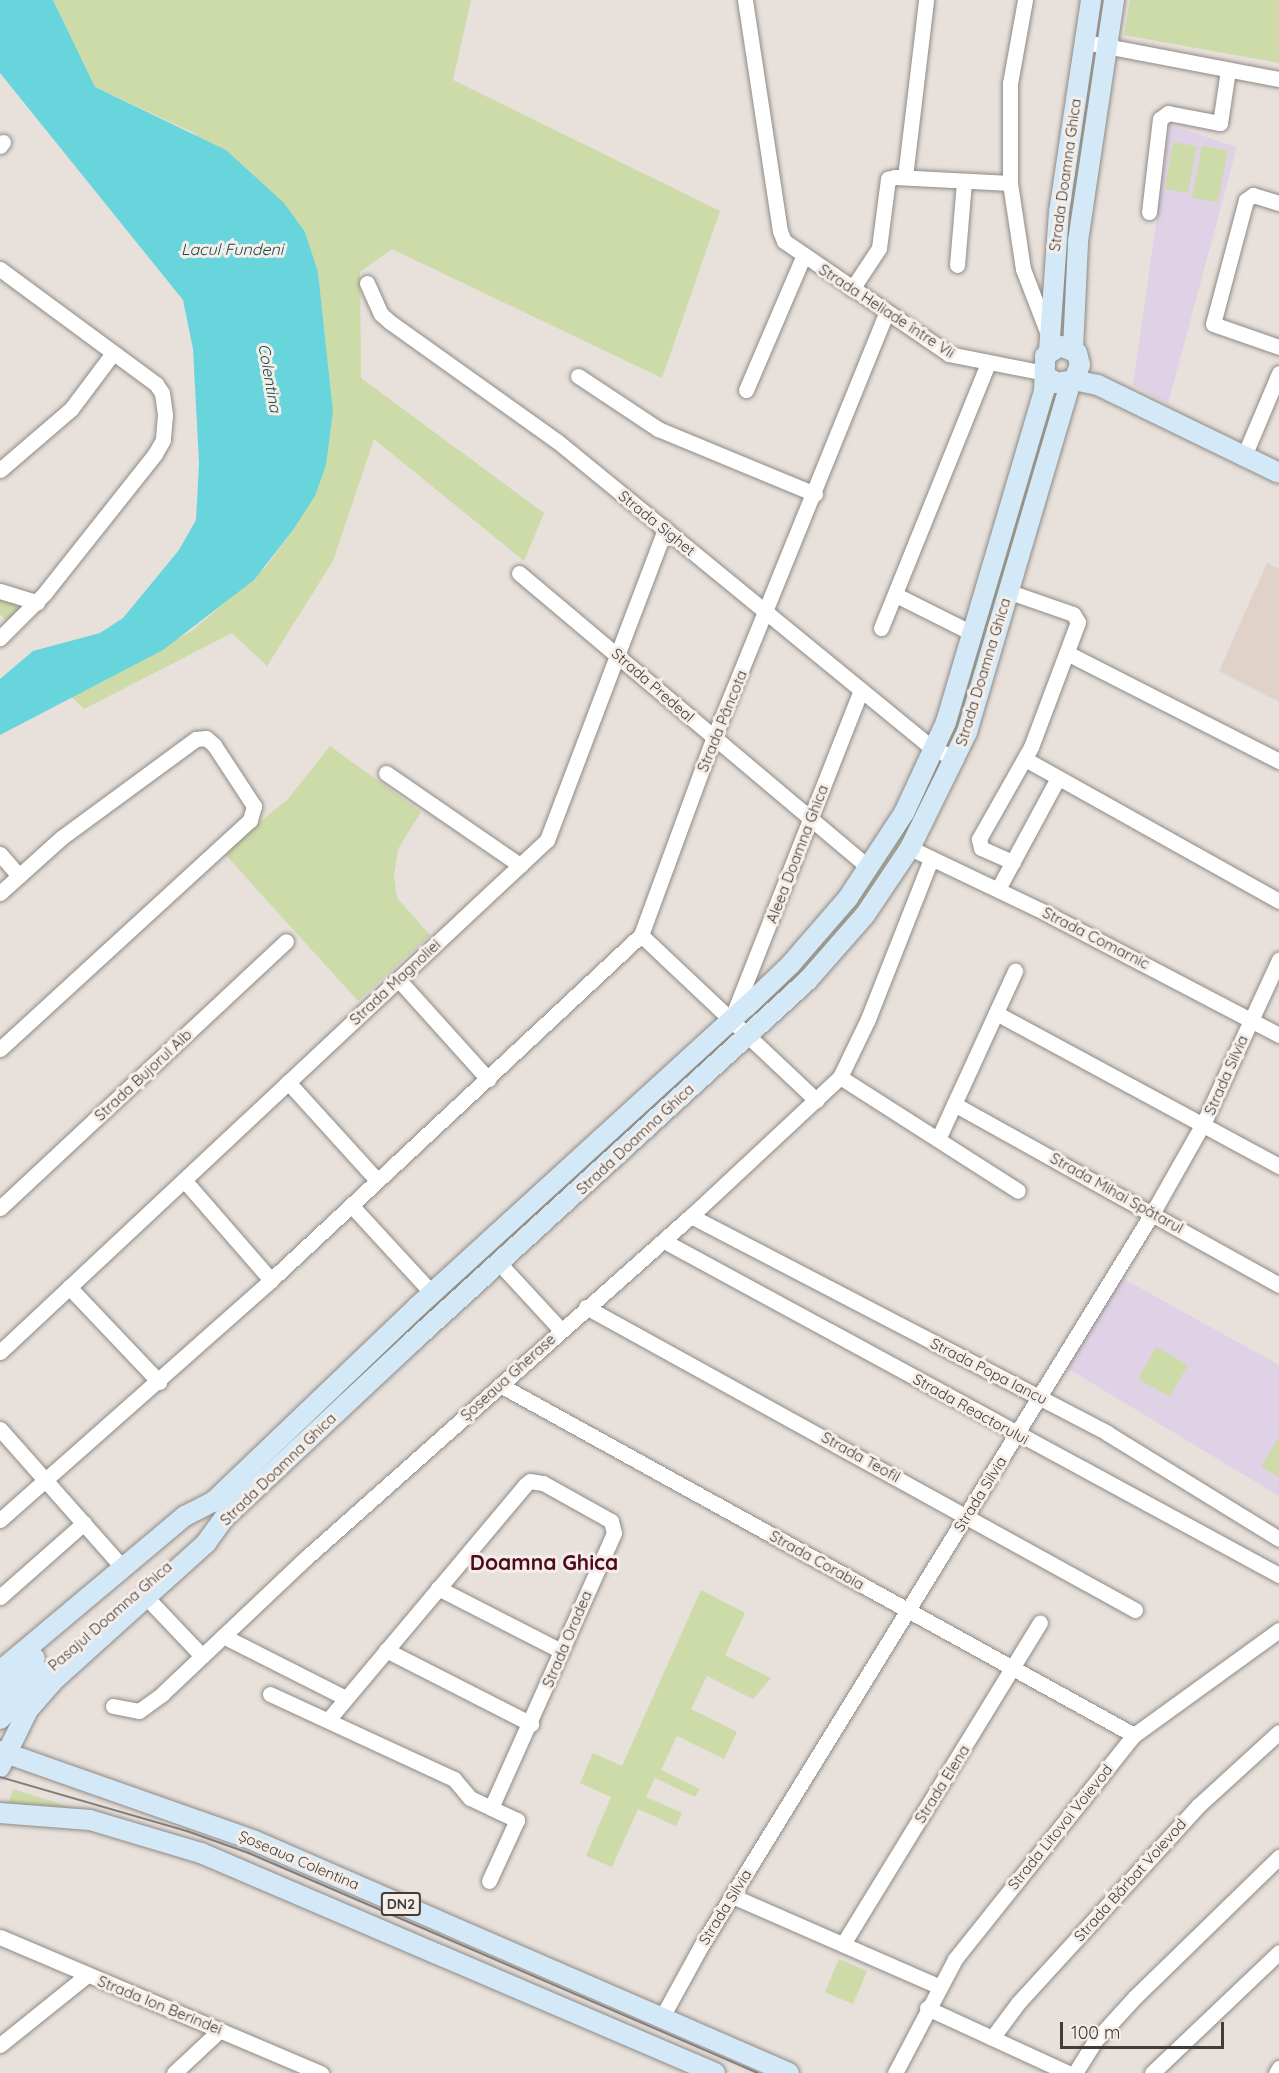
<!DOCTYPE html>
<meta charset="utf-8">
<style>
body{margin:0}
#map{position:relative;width:1279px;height:2073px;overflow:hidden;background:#e7e0db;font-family:Quicksand,sans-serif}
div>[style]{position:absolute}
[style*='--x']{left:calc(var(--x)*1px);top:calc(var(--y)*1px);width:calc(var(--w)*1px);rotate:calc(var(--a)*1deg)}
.built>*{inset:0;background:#e0d2c9}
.education>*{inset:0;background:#dfd2e6}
.green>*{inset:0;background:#cddba8}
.water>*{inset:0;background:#68d5dd}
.roads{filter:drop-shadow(0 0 2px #908a85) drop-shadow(0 0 2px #908a85)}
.minor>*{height:15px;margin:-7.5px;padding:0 7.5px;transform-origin:7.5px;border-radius:7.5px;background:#fff}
.major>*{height:20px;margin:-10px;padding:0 10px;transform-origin:10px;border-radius:10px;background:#d4e9f8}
.tram>*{height:1.5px;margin:-0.75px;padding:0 0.75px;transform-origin:0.75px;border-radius:0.75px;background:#827d7a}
span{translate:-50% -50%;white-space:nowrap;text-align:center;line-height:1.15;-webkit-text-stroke:6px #f4ede8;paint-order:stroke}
.shield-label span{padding:2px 4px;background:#f4ede8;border:2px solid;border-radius:4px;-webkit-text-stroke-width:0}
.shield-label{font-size:14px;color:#3f3c3a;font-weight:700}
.street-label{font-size:15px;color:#3f3c3a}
.water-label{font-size:16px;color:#17494c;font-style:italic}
.district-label{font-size:21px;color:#4e0920;font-weight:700}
.scale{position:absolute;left:1060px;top:2022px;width:164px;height:27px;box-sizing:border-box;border:3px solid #3f3c3a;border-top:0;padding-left:8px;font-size:18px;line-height:21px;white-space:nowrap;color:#3f3c3a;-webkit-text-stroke:4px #f4ede8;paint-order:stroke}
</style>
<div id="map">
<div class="built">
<div style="clip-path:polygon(1267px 563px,1279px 569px,1279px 702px,1219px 671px)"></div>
</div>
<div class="education">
<div style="clip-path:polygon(1170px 125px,1237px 147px,1168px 404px,1133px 385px)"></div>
<div style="clip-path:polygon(1122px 1278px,1279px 1365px,1279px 1496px,1067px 1368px)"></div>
</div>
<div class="green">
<div style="clip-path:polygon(53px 0,471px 0,453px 80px,720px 211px,662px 378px,392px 249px,360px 272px,361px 378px,544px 513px,524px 561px,374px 439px,333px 561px,267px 666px,232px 633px,84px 709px,71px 696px,192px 631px,265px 568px,293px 530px,332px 401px,318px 272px,194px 133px,95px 87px)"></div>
<div style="clip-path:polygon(1130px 0,1279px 0,1279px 63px,1124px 35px)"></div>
<div style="clip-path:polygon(1090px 68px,1094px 68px,1064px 330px,1056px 333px,1061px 239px)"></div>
<div style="clip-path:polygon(1173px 142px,1197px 146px,1188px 193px,1165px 189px)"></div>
<div style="clip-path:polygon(1202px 146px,1228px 150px,1218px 202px,1192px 198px)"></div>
<div style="clip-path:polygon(1050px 398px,1057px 403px,1034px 468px,1029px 466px)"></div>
<div style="clip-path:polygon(1023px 486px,1030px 492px,952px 748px,946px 741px)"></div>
<div style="clip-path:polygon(0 598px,23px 604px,9px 624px,0 614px)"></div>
<div style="clip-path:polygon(330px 746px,421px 812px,398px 849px,394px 877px,397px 898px,430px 935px,358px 1001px,223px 852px,288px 799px)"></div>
<div style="clip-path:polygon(935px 769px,940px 771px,915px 825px,839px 938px,760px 1013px,756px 1009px)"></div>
<div style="clip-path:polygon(723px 1037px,725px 1046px,497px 1251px,494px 1250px)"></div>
<div style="clip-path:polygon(478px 1261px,480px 1269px,351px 1384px,349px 1382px)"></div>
<div style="clip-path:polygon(1156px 1347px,1188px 1365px,1170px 1397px,1138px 1379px)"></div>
<div style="clip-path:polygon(1279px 1437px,1279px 1477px,1261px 1467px)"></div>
<div style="clip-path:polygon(701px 1590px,745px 1613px,725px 1655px,771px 1678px,753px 1699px,707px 1676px,691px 1709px,737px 1732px,724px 1759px,677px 1736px,661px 1770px,700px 1789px,695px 1797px,655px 1778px,646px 1797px,682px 1813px,676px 1826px,638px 1809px,612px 1867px,586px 1856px,611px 1797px,580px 1783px,593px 1753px,622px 1766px)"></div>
<div style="clip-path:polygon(13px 1789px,73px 1808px,8px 1804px)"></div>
<div style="clip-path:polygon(839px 1959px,867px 1971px,853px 2004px,825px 1992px)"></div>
</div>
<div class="water">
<div style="clip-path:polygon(0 0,53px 0,95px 87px,226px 150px,284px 203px,305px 232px,318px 272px,333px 411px,326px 465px,315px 496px,293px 530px,254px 580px,163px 650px,0 735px,0 679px,33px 651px,100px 633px,123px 618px,179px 550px,196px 520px,199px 463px,193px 349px,183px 300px,0 73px)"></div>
</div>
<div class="roads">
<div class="minor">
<div style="--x:745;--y:0;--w:234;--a:81.4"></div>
<div style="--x:780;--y:231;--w:11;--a:68"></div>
<div style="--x:784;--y:241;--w:200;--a:34.4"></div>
<div style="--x:949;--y:354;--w:98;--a:11.2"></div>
<div style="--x:1025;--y:0;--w:84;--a:100.2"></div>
<div style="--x:1010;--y:83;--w:100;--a:90"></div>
<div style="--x:1010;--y:183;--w:87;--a:81.4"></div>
<div style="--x:1023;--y:269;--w:70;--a:69"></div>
<div style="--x:1085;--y:42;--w:197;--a:10.8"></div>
<div style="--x:0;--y:146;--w:5;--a:-53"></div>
<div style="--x:905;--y:177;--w:178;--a:-83.2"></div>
<div style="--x:1279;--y:203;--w:27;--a:-163"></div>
<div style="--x:1253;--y:195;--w:9;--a:144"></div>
<div style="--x:1246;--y:200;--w:128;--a:104.9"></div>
<div style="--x:1213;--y:324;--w:70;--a:19.2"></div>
<div style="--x:1149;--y:212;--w:94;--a:-83.3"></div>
<div style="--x:1160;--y:119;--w:10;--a:-37"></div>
<div style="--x:1168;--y:113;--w:53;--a:10.9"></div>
<div style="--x:1220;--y:123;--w:54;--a:-81.4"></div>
<div style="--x:957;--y:265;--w:84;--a:-85.2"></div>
<div style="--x:0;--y:269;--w:194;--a:36.4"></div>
<div style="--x:156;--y:384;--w:11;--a:56"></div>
<div style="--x:162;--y:393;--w:22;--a:82"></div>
<div style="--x:165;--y:415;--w:25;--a:95"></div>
<div style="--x:163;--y:440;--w:16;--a:120"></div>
<div style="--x:155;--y:454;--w:177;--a:128.4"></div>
<div style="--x:45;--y:593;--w:64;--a:135"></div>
<div style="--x:367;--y:283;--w:34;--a:66"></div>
<div style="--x:381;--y:314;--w:12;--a:42"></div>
<div style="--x:390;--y:322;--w:205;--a:35.5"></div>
<div style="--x:557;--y:441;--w:477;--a:39.3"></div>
<div style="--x:926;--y:743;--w:34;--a:30"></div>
<div style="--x:852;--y:289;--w:49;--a:-56.6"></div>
<div style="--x:879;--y:248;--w:70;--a:-82.6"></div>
<div style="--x:888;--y:179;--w:7;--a:-16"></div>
<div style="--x:895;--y:177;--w:115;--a:3"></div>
<div style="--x:578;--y:376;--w:96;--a:33.5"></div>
<div style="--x:658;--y:429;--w:170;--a:22.5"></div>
<div style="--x:746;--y:390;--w:145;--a:-66.8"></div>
<div style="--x:1244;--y:456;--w:90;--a:-67.1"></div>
<div style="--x:0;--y:470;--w:94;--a:-40.7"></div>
<div style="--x:71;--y:409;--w:70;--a:-53.1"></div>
<div style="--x:519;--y:573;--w:458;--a:40.1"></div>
<div style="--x:0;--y:591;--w:39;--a:17"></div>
<div style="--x:1007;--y:591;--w:70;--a:19.2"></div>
<div style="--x:1073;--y:614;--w:9;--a:58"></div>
<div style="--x:1078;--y:622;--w:134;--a:110.6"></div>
<div style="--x:1031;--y:747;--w:106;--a:119.5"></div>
<div style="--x:979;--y:839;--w:9;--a:77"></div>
<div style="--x:981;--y:848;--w:35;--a:24"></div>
<div style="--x:896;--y:595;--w:87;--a:26.6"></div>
<div style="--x:881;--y:628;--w:286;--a:-68"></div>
<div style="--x:1067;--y:653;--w:238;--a:27"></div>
<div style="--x:1025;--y:759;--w:291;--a:29.2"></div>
<div style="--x:386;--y:773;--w:163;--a:34.5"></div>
<div style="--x:910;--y:848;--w:148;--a:25.5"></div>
<div style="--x:1044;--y:912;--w:265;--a:27.6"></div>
<div style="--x:0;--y:854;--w:29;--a:49"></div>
<div style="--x:998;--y:889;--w:126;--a:-61.6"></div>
<div style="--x:0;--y:893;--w:82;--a:-42"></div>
<div style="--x:61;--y:838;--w:167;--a:-36.3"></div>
<div style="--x:196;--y:739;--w:10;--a:-6"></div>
<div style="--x:206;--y:738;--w:11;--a:41"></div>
<div style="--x:214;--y:745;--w:73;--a:56.7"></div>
<div style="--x:254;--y:806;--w:15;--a:106"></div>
<div style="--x:250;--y:820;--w:339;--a:137.5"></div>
<div style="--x:641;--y:935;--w:241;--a:43.3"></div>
<div style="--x:398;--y:979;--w:135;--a:48"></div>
<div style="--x:996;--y:1013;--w:322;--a:28.4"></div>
<div style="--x:733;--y:1015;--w:349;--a:-68.5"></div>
<div style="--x:840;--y:1077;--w:211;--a:32.6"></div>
<div style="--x:288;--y:1082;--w:132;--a:47.8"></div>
<div style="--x:954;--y:1104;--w:372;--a:29.1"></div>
<div style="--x:939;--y:1137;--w:183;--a:-65.4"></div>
<div style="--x:184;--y:1180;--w:133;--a:49"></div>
<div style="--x:351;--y:1205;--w:120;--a:47.4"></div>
<div style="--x:0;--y:1208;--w:391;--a:-43"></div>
<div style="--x:691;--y:1216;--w:469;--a:27.5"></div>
<div style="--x:1107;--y:1433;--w:202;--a:31.6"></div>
<div style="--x:664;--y:1241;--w:700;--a:28.51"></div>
<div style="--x:500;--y:1264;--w:90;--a:47.3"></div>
<div style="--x:69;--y:1287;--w:131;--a:46.5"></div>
<div style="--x:586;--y:1307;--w:627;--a:28.89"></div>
<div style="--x:0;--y:1352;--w:749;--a:-43.11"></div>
<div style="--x:547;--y:840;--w:333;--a:-69.2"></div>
<div style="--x:500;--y:1385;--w:724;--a:28.9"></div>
<div style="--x:0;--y:1429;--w:184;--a:48.5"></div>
<div style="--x:0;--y:1520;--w:362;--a:-41.5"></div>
<div style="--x:271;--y:1280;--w:506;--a:-43"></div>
<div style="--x:641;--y:935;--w:211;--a:-69.8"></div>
<div style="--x:714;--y:737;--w:458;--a:-67.9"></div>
<div style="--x:438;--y:1588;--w:138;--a:27.1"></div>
<div style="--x:0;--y:1597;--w:112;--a:-41.4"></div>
<div style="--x:147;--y:1598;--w:80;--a:46.5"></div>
<div style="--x:223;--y:1636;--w:136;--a:26.8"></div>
<div style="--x:386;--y:1650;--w:163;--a:27"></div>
<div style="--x:270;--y:1694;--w:203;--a:24.8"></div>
<div style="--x:454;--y:1779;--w:25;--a:50"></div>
<div style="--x:470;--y:1798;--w:23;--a:25"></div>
<div style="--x:113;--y:1706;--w:26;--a:11"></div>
<div style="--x:139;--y:1711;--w:29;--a:-36"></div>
<div style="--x:162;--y:1694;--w:199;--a:-43.4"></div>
<div style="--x:307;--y:1557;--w:514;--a:-41.61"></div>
<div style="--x:691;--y:1216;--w:204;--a:-43"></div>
<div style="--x:840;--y:1077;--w:64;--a:-64.2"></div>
<div style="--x:868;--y:1019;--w:172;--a:-68.5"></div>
<div style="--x:328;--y:1720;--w:307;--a:-50"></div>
<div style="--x:525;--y:1485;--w:6;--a:-39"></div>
<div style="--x:530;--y:1481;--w:13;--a:9"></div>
<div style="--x:543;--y:1483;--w:78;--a:29.2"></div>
<div style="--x:611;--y:1521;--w:12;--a:76"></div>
<div style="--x:614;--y:1533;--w:301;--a:114.1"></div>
<div style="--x:491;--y:1808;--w:29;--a:25"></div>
<div style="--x:517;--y:1820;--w:67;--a:114.7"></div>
<div style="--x:732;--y:1896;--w:225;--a:23.6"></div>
<div style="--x:0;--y:1937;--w:349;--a:23"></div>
<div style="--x:843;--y:1944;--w:377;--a:-58.5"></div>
<div style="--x:927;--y:2008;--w:155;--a:24.7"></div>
<div style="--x:662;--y:2017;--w:81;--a:-61.2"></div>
<div style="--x:701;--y:1946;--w:862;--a:-58.38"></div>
<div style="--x:1153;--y:1212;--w:103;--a:-60.5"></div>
<div style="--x:1204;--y:1122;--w:179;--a:-65.2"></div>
<div style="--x:992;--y:2038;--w:44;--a:-53.4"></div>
<div style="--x:1018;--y:2003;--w:268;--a:-47.6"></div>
<div style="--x:1199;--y:1805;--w:108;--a:-42.4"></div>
<div style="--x:0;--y:2045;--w:112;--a:-38.8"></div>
<div style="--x:174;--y:2073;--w:63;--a:-43.1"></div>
<div style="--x:895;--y:2073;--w:129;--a:-62.2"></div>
<div style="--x:955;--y:1959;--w:287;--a:-51.4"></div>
<div style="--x:1134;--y:1735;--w:179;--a:-35.9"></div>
<div style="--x:1075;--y:2073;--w:36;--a:-58"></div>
<div style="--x:1094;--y:2042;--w:61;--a:-47.7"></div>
<div style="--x:1135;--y:1997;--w:201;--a:-44.2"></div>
<div style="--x:1152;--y:2073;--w:175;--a:-43.6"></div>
<div style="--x:1276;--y:2073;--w:6;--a:-59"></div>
</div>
<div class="major">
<div style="--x:1073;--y:349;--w:108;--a:-87.3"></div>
<div style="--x:1078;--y:241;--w:244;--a:-81.5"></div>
<div style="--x:1049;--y:351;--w:139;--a:-85.9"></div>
<div style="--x:1059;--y:212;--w:214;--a:-81.4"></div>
<div style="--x:1074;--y:380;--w:25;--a:12"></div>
<div style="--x:1098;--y:385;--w:201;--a:25.9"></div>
<div style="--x:0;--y:1671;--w:241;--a:-40"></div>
<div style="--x:185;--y:1516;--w:31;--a:-27"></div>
<div style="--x:213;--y:1502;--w:284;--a:-43.7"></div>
<div style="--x:418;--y:1306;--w:444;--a:-42.4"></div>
<div style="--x:746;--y:1007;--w:61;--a:-43.7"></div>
<div style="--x:790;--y:965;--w:89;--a:-49.1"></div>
<div style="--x:848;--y:898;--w:102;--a:-56.6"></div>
<div style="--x:904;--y:813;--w:100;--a:-65.2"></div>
<div style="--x:946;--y:722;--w:344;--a:-73.5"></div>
<div style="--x:1044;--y:392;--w:36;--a:-88"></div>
<div style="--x:1045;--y:356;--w:18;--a:-34"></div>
<div style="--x:1060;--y:346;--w:18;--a:22"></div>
<div style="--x:1077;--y:353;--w:12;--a:76"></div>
<div style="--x:1080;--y:365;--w:16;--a:112"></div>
<div style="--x:1074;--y:380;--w:17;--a:170"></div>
<div style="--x:1057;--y:383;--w:13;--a:-148"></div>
<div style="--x:0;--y:1694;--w:50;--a:-45.8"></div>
<div style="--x:0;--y:1719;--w:65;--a:-46.2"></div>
<div style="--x:0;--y:1751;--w:270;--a:19.4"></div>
<div style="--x:255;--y:1841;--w:582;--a:23.48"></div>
<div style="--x:0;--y:1767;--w:64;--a:-63.8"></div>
<div style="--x:28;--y:1710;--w:38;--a:-49"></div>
<div style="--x:53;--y:1681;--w:206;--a:-42"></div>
<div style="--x:206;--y:1543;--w:31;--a:-54"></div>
<div style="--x:224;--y:1518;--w:259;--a:-43.1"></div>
<div style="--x:413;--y:1341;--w:535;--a:-42.42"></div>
<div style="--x:808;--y:980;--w:86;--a:-48.8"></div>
<div style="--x:865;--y:915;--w:81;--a:-56.1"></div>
<div style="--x:910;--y:848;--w:129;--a:-63.8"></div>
<div style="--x:967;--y:732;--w:365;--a:-73.5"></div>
<div style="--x:0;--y:1813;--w:90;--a:4.4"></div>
<div style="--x:90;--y:1820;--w:116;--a:16.6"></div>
<div style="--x:201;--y:1853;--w:559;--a:23.17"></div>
</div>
</div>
<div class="tram">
<div style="--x:0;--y:1777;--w:195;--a:16.1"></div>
<div style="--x:187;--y:1831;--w:66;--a:19.5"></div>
<div style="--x:249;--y:1853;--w:555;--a:23.37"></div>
</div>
<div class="shield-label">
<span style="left:401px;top:1904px">DN2</span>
</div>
<div class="street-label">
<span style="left:1065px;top:175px;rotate:-82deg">Strada Doamna Ghica</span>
<span style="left:887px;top:311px;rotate:33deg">Strada Heliade între Vii</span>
<span style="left:657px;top:523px;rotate:39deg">Strada Sighet</span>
<span style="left:983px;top:672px;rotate:-73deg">Strada Doamna Ghica</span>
<span style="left:653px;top:685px;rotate:41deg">Strada Predeal</span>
<span style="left:722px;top:721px;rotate:-68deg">Strada Pâncota</span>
<span style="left:797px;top:854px;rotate:-69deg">Aleea Doamna Ghica</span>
<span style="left:1096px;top:938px;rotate:27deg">Strada Comarnic</span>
<span style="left:395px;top:982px;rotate:-43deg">Strada Magnoliei</span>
<span style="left:143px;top:1075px;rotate:-43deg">Strada Bujorul Alb</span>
<span style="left:1226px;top:1075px;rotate:-66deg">Strada Silvia</span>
<span style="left:635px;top:1139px;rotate:-43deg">Strada Doamna Ghica</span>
<span style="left:1117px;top:1193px;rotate:29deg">Strada Mihai Spătarul</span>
<span style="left:989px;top:1371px;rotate:27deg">Strada Popa Iancu</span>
<span style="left:508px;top:1377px;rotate:-42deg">Șoseaua Gherase</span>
<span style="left:971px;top:1409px;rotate:29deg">Strada Reactorului</span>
<span style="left:861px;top:1457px;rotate:29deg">Strada Teofil</span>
<span style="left:278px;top:1469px;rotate:-44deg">Strada Doamna Ghica</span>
<span style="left:980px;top:1494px;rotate:-58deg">Strada Silvia</span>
<span style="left:817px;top:1560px;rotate:29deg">Strada Corabia</span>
<span style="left:110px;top:1616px;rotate:-41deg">Pasajul Doamna Ghica</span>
<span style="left:567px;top:1639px;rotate:-67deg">Strada Oradea</span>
<span style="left:942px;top:1784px;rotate:-58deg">Strada Elena</span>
<span style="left:1060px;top:1827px;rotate:-51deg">Strada Litovoi Voievod</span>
<span style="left:299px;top:1860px;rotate:23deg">Șoseaua Colentina</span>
<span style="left:1130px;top:1880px;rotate:-48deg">Strada Bărbat Voievod</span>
<span style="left:725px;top:1907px;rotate:-58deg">Strada Silvia</span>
<span style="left:160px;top:2005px;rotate:22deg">Strada Ion Berindei</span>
</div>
<div class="water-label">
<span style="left:232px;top:249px">Lacul Fundeni</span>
<span style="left:270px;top:378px;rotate:80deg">Colentina</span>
</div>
<div class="district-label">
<span style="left:544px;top:1562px">Doamna Ghica</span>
</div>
<div class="scale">100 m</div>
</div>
